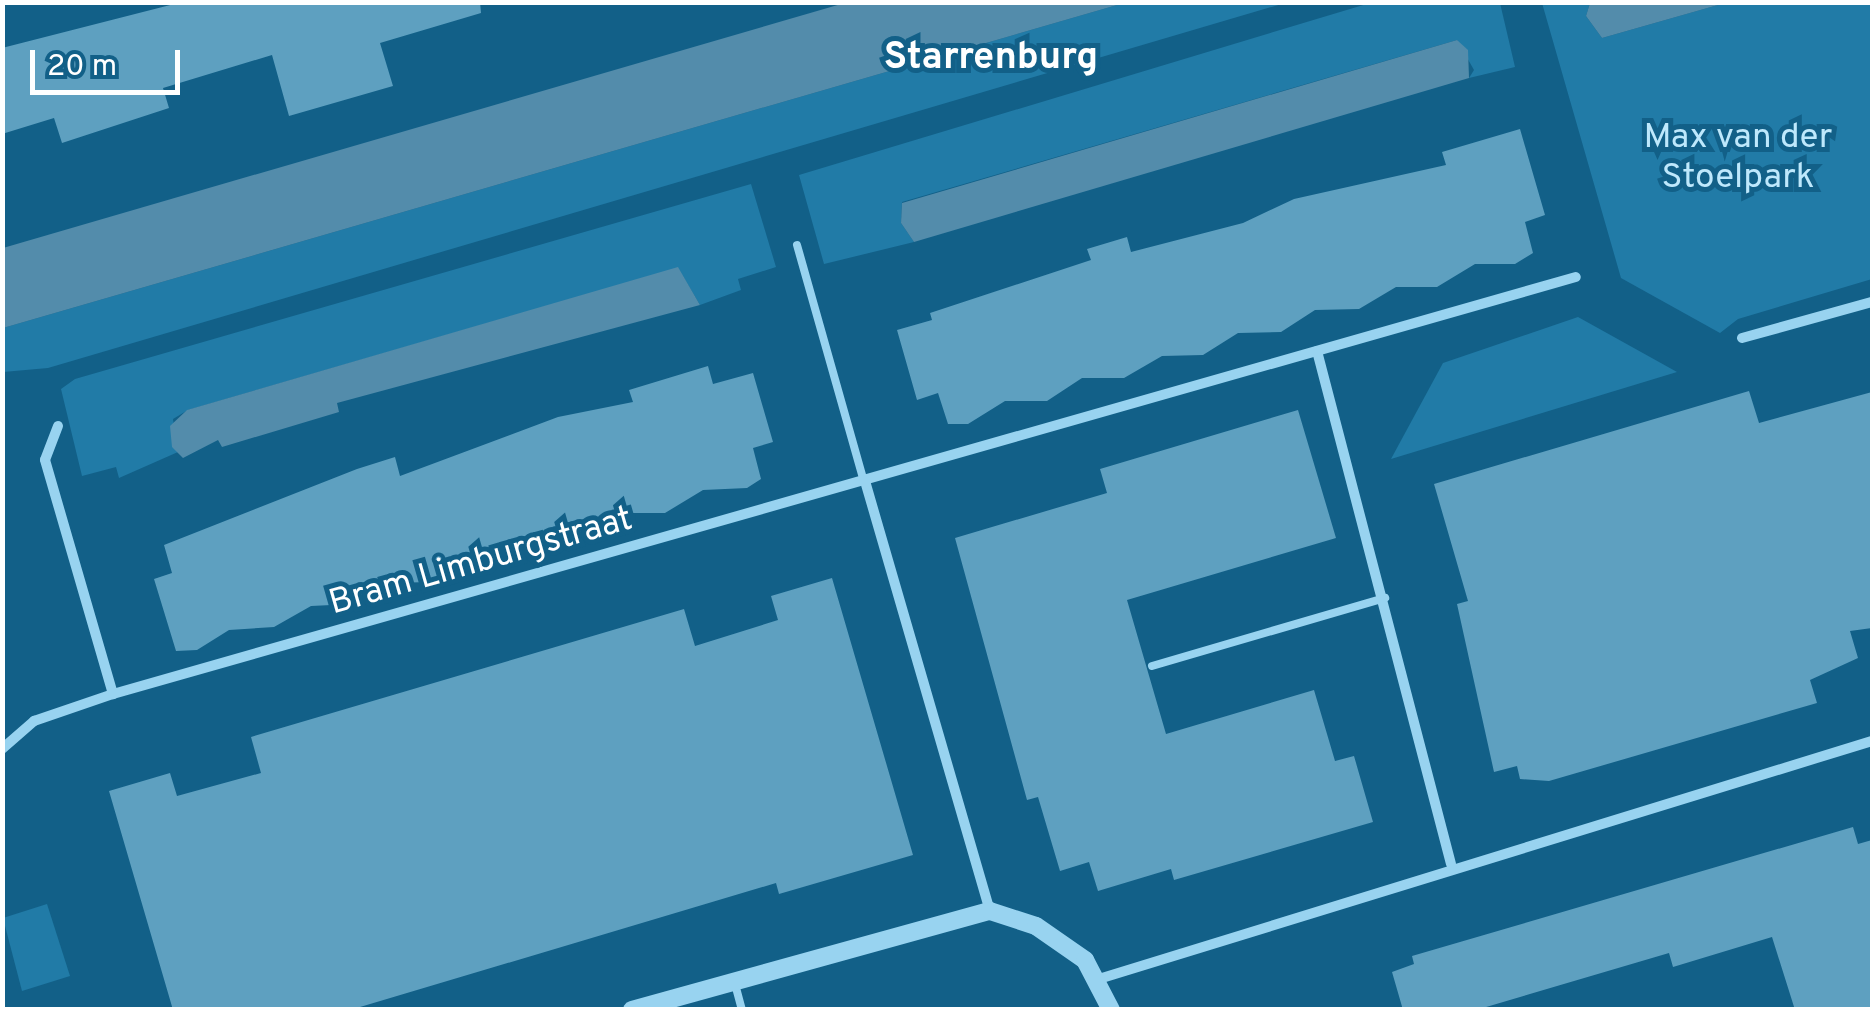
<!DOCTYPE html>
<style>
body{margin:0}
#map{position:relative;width:1875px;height:1012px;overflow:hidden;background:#126088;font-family:Overpass,sans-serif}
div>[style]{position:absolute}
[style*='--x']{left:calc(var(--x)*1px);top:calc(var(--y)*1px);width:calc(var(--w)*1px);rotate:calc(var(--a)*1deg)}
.green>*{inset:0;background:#217ba7}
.water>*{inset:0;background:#538cab}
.building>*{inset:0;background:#5ea0c0}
.service>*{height:8px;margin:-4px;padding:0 4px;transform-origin:4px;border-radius:4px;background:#98d3f0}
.minor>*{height:10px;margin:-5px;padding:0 5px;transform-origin:5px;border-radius:5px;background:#98d3f0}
.tertiary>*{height:18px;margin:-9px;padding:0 9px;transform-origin:9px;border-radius:9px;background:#98d3f0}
span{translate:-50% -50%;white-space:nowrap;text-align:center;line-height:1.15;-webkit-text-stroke:10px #126088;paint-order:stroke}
.park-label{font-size:35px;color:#bee8fc}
.street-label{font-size:35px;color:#fff}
.neighbourhood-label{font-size:38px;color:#fff;font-weight:700}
.frame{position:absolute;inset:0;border:5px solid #fff;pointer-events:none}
.scale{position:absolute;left:30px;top:50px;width:150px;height:45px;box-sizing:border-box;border:5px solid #fff;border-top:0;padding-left:12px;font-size:30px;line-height:35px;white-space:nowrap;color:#fff;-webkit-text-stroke:8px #126088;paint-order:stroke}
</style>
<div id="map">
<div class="green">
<div style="clip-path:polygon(1124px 3px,1285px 3px,48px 368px,3px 372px,3px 328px)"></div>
<div style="clip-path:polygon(1370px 3px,1500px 3px,1515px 67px,1469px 78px,1474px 70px,1457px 40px,902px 202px,901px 223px,914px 242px,824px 264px,799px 175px)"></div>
<div style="clip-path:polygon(1542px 3px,1590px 3px,1586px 16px,1602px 38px,1725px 3px,1872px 3px,1872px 279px,1738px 319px,1720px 333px,1621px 278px)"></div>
<div style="clip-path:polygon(751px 184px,776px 267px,738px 279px,741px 290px,700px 305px,678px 268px,188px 410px,173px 419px,178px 452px,119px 478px,116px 467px,82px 476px,61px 389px,75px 379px)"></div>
<div style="clip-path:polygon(1578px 317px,1677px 372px,1391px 459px,1443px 363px)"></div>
<div style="clip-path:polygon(47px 904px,70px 976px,22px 991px,3px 918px)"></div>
</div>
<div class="water">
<div style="clip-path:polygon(848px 2px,1124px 3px,3px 328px,3px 248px)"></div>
<div style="clip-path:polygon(1590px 3px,1590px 2px,1725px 3px,1602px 38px,1586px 16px)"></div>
<div style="clip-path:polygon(1457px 40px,1468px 50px,1469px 78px,914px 242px,901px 223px,902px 203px)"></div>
<div style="clip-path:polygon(678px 267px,700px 305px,337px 403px,339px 412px,222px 447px,218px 440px,183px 458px,172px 447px,170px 426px,187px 410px)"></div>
</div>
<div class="building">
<div style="clip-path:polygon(182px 2px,480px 2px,481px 13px,380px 43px,393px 86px,289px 116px,272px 55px,163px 88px,169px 108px,62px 143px,54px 118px,2px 134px,2px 48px)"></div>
<div style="clip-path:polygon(1520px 129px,1545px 215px,1525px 222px,1533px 253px,1515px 264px,1475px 264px,1437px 287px,1396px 287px,1359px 309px,1315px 310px,1281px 332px,1238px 333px,1203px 355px,1162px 356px,1124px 378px,1082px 378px,1047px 401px,1005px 401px,968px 424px,948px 424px,938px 393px,917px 400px,897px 330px,932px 320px,930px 313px,1091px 260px,1087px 249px,1127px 237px,1131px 252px,1243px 223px,1294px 199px,1446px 165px,1442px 152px)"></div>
<div style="clip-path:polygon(708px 366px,713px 384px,753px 373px,773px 442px,753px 448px,761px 479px,747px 488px,703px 490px,665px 513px,623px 513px,588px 536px,546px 536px,509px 559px,465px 559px,431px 582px,389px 583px,352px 604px,311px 606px,274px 627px,229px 630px,197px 650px,176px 651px,154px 579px,172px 573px,164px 545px,357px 469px,395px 457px,400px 476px,558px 417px,633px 402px,629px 390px)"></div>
<div style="clip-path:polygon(1749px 391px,1759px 423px,1872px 392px,1872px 628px,1850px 631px,1858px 658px,1810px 680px,1817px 703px,1549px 781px,1520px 779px,1517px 766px,1494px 772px,1457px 604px,1468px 601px,1434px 484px)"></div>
<div style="clip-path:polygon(1298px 410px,1336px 538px,1127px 600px,1166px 734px,1314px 690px,1335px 761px,1354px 756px,1373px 822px,1174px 880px,1171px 869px,1098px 891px,1089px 862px,1060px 871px,1038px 797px,1027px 800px,955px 538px,1107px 493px,1100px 469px)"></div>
<div style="clip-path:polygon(832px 578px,913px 855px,779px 894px,776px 883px,350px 1010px,173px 1010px,109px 791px,170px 773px,177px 796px,261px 773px,251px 737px,684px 609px,695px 646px,778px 620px,771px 596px)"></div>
<div style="clip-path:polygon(1853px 827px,1858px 844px,1872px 840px,1872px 1010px,1795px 1010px,1772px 937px,1673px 967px,1669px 953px,1476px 1010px,1403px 1010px,1392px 972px,1414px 964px,1412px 956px)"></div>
</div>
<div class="service">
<div style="--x:797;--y:245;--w:245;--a:74.2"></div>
<div style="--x:1152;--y:666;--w:243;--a:-16.3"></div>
<div style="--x:735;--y:984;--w:27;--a:75"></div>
</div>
<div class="minor">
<div style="--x:1742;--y:338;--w:135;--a:-15.5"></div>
<div style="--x:1317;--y:351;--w:530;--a:75.36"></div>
<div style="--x:58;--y:426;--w:36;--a:111"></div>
<div style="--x:45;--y:460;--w:244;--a:73.8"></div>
<div style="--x:865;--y:481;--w:448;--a:73.8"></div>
<div style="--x:2;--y:749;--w:43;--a:-41.2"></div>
<div style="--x:34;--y:721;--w:83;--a:-18.9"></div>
<div style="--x:113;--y:694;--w:1521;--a:-15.91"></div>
<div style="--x:1102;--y:978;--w:806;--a:-17.11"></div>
</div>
<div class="tertiary">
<div style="--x:632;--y:1010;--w:371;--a:-15.5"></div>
<div style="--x:990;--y:911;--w:48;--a:18.1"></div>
<div style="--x:1036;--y:926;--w:60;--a:34.8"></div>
<div style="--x:1085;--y:960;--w:56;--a:62.5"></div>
</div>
<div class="park-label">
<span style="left:1738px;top:158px">Max van der<br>Stoelpark</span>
</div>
<div class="street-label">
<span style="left:481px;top:562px;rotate:-16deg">Bram Limburgstraat</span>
</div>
<div class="neighbourhood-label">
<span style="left:991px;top:59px">Starrenburg</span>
</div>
<div class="frame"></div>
<div class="scale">20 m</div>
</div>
